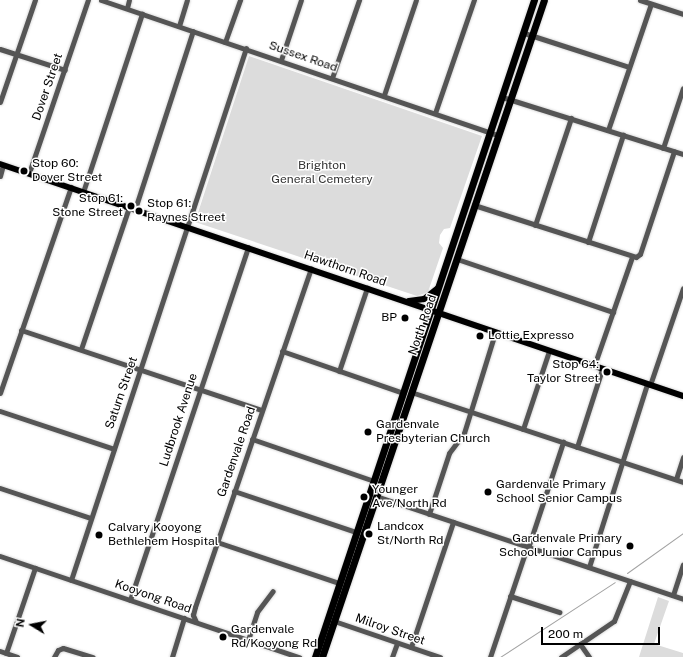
<!DOCTYPE html>
<style>
body{margin:0}
#map{position:relative;width:683px;height:657px;overflow:hidden;background:#fff;font-family:"Public Sans",sans-serif}
div>[style]{position:absolute}
[style*='--x']{left:calc(var(--x)*1px);top:calc(var(--y)*1px);width:calc(var(--w)*1px);rotate:calc(var(--a)*1deg)}
.green>*{inset:0;background:#dcdcdc}
.stream>*{height:1px;margin:-0.5px;padding:0 0.5px;transform-origin:0.5px;border-radius:0.5px;background:#a3a3a3}
.roads{filter:drop-shadow(0 0 1px #dbdbdb) drop-shadow(0 0 1px #dbdbdb)}
.minor>*{height:5px;margin:-2.5px;padding:0 2.5px;transform-origin:2.5px;border-radius:2.5px;background:#555}
.major>*{height:6px;margin:-3px;padding:0 3px;transform-origin:3px;border-radius:3px;background:#000}
.highway>*{height:7px;margin:-3.5px;padding:0 3.5px;transform-origin:3.5px;border-radius:3.5px;background:#000}
.tram>*{height:1px;margin:-0.5px;padding:0 0.5px;transform-origin:0.5px;border-radius:0.5px;background:#000}
.dots>*{width:11px;height:11px;translate:-50% -50%;box-sizing:border-box;border:2px solid #fff;border-radius:50%}
span{translate:-50% -50%;white-space:nowrap;text-align:center;line-height:1.15;-webkit-text-stroke:3px #fff;paint-order:stroke}
.street-label{font-size:12px;color:#000}
.poi-label{font-size:12px;color:#000}
.left{translate:0 -50%;text-align:left}
.right{translate:-100% -50%;text-align:right}
.park-label{font-size:12px;color:#333}
.north{position:absolute;left:12px;top:605px;width:40px;height:40px;-webkit-text-stroke:3px #fff;paint-order:stroke;rotate:280deg;font-size:11px;font-weight:700;line-height:16px;text-align:center;color:#000}
.north::after{content:'';display:block;margin:auto;width:14px;height:18px;background:#000;clip-path:polygon(50% 0,100% 100%,50% 72%,0 100%)}
.scale{position:absolute;left:541px;top:627px;width:119px;height:18px;box-sizing:border-box;border:2px solid #000;border-top:0;padding-left:5px;font-size:12px;line-height:14px;white-space:nowrap;color:#000;-webkit-text-stroke:3px #fff;paint-order:stroke}
</style>
<div id="map">
<div class="green">
<div style="clip-path:polygon(249px 56px,482px 136px,450px 228px,444px 229px,440px 235px,439px 243px,443px 248px,428px 292px,417px 296px,195px 222px)"></div>
<div style="clip-path:polygon(658px 597px,669px 601px,654px 644px,683px 653px,683px 657px,639px 657px)"></div>
</div>
<div class="stream">
<div style="--x:627;--y:573;--w:69;--a:-35.5"></div>
<div style="--x:500;--y:657;--w:137;--a:-33.1"></div>
</div>
<div class="roads">
<div class="minor">
<div style="--x:101;--y:0;--w:419;--a:18.8"></div>
<div style="--x:640;--y:0;--w:45;--a:18"></div>
<div style="--x:127;--y:8;--w:8;--a:-76"></div>
<div style="--x:179;--y:26;--w:27;--a:-73"></div>
<div style="--x:524;--y:33;--w:110;--a:17.9"></div>
<div style="--x:225;--y:42;--w:45;--a:-70.3"></div>
<div style="--x:0;--y:49;--w:68;--a:17.9"></div>
<div style="--x:281;--y:60;--w:63;--a:-71.6"></div>
<div style="--x:332;--y:78;--w:83;--a:-70.9"></div>
<div style="--x:384;--y:95;--w:100;--a:-71.4"></div>
<div style="--x:502;--y:97;--w:190;--a:17.5"></div>
<div style="--x:0;--y:102;--w:108;--a:-71.1"></div>
<div style="--x:435;--y:113;--w:120;--a:-71"></div>
<div style="--x:608;--y:130;--w:133;--a:-71.2"></div>
<div style="--x:663;--y:148;--w:63;--a:-71.6"></div>
<div style="--x:29;--y:173;--w:183;--a:-71.2"></div>
<div style="--x:0;--y:176;--w:11;--a:-75"></div>
<div style="--x:83;--y:192;--w:188;--a:-71.7"></div>
<div style="--x:474;--y:205;--w:170;--a:17.8"></div>
<div style="--x:636;--y:257;--w:5;--a:-37"></div>
<div style="--x:640;--y:254;--w:108;--a:-71.7"></div>
<div style="--x:135;--y:209;--w:187;--a:-72"></div>
<div style="--x:535;--y:225;--w:113;--a:-71.4"></div>
<div style="--x:588;--y:242;--w:113;--a:-71.9"></div>
<div style="--x:457;--y:259;--w:165;--a:18.8"></div>
<div style="--x:21;--y:330;--w:253;--a:18.4"></div>
<div style="--x:81;--y:349;--w:150;--a:-71.3"></div>
<div style="--x:282;--y:351;--w:128;--a:19.1"></div>
<div style="--x:594;--y:366;--w:115;--a:-70.8"></div>
<div style="--x:339;--y:371;--w:88;--a:-71.4"></div>
<div style="--x:650;--y:385;--w:102;--a:-71.2"></div>
<div style="--x:411;--y:392;--w:287;--a:18.3"></div>
<div style="--x:0;--y:393;--w:218;--a:-71"></div>
<div style="--x:0;--y:411;--w:120;--a:18.4"></div>
<div style="--x:523;--y:429;--w:82;--a:-71.6"></div>
<div style="--x:252;--y:439;--w:129;--a:19"></div>
<div style="--x:577;--y:447;--w:82;--a:-72.2"></div>
<div style="--x:676;--y:479;--w:23;--a:-72"></div>
<div style="--x:0;--y:488;--w:95;--a:18.4"></div>
<div style="--x:234;--y:491;--w:129;--a:18.6"></div>
<div style="--x:376;--y:496;--w:324;--a:18.5"></div>
<div style="--x:429;--y:514;--w:64;--a:-71.8"></div>
<div style="--x:449;--y:453;--w:25;--a:-53"></div>
<div style="--x:464;--y:433;--w:105;--a:-72.8"></div>
<div style="--x:217;--y:542;--w:129;--a:18.6"></div>
<div style="--x:528;--y:548;--w:112;--a:-71.7"></div>
<div style="--x:0;--y:556;--w:316;--a:18.7"></div>
<div style="--x:589;--y:567;--w:192;--a:-72.4"></div>
<div style="--x:71;--y:580;--w:560;--a:-71.79"></div>
<div style="--x:673;--y:595;--w:32;--a:-72"></div>
<div style="--x:510;--y:596;--w:52;--a:18.1"></div>
<div style="--x:130;--y:600;--w:372;--a:-71.5"></div>
<div style="--x:334;--y:621;--w:112;--a:18.8"></div>
<div style="--x:196;--y:622;--w:8;--a:-113"></div>
<div style="--x:193;--y:615;--w:8;--a:-76"></div>
<div style="--x:195;--y:607;--w:358;--a:-71.1"></div>
<div style="--x:248;--y:640;--w:29;--a:-72"></div>
<div style="--x:257;--y:612;--w:26;--a:-53"></div>
<div style="--x:580;--y:644;--w:16;--a:55"></div>
<div style="--x:411;--y:647;--w:132;--a:-71.4"></div>
<div style="--x:0;--y:651;--w:18;--a:19"></div>
<div style="--x:6;--y:653;--w:90;--a:-71.2"></div>
<div style="--x:54;--y:657;--w:8;--a:-60"></div>
<div style="--x:58;--y:650;--w:5;--a:-22"></div>
<div style="--x:63;--y:648;--w:31;--a:17"></div>
<div style="--x:172;--y:657;--w:41;--a:-72.9"></div>
<div style="--x:392;--y:657;--w:15;--a:-70"></div>
<div style="--x:490;--y:657;--w:116;--a:-71.4"></div>
<div style="--x:561;--y:657;--w:64;--a:-34.2"></div>
<div style="--x:614;--y:621;--w:43;--a:-68.2"></div>
</div>
<div class="major">
<div style="--x:0;--y:164;--w:721;--a:18.76"></div>
<div style="--x:409;--y:301;--w:15;--a:-8"></div>
<div style="--x:424;--y:299;--w:18;--a:-38"></div>
</div>
<div class="highway">
<div style="--x:315;--y:657;--w:693;--a:-71.57"></div>
<div style="--x:322;--y:657;--w:693;--a:-71.33"></div>
</div>
</div>
<div class="tram">
<div style="--x:0;--y:163;--w:721;--a:18.76"></div>
</div>
<div class="dots">
<div style="left:24px;top:171px;background:#000"></div>
<div style="left:131px;top:206px;background:#000"></div>
<div style="left:139px;top:211px;background:#000"></div>
<div style="left:405px;top:318px;background:#000"></div>
<div style="left:480px;top:336px;background:#000"></div>
<div style="left:607px;top:372px;background:#000"></div>
<div style="left:368px;top:432px;background:#000"></div>
<div style="left:488px;top:492px;background:#000"></div>
<div style="left:364px;top:497px;background:#000"></div>
<div style="left:369px;top:534px;background:#000"></div>
<div style="left:99px;top:535px;background:#000"></div>
<div style="left:630px;top:546px;background:#000"></div>
<div style="left:223px;top:637px;background:#000"></div>
</div>
<div class="street-label">
<span style="left:303px;top:57px;rotate:19deg">Sussex Road</span>
<span style="left:48px;top:87px;rotate:-71deg">Dover Street</span>
<span style="left:345px;top:269px;rotate:19deg">Hawthorn Road</span>
<span style="left:423px;top:325px;rotate:-71deg">North Road</span>
<span style="left:122px;top:393px;rotate:-71deg">Saturn Street</span>
<span style="left:179px;top:420px;rotate:-72deg">Ludbrook Avenue</span>
<span style="left:237px;top:452px;rotate:-71deg">Gardenvale Road</span>
<span style="left:153px;top:597px;rotate:19deg">Kooyong Road</span>
<span style="left:390px;top:630px;rotate:19deg">Milroy Street</span>
</div>
<div class="poi-label">
<span class="left" style="left:32px;top:171px">Stop 60:<br>Dover Street</span>
<span class="right" style="left:123px;top:206px">Stop 61:<br>Stone Street</span>
<span class="left" style="left:147px;top:211px">Stop 61:<br>Raynes Street</span>
<span class="right" style="left:397px;top:318px">BP</span>
<span class="left" style="left:488px;top:336px">Lottie Expresso</span>
<span class="right" style="left:599px;top:372px">Stop 64:<br>Taylor Street</span>
<span class="left" style="left:376px;top:432px">Gardenvale<br>Presbyterian Church</span>
<span class="left" style="left:496px;top:492px">Gardenvale Primary<br>School Senior Campus</span>
<span class="left" style="left:372px;top:497px">Younger<br>Ave/North Rd</span>
<span class="left" style="left:377px;top:534px">Landcox<br>St/North Rd</span>
<span class="left" style="left:108px;top:535px">Calvary Kooyong<br>Bethlehem Hospital</span>
<span class="right" style="left:622px;top:546px">Gardenvale Primary<br>School Junior Campus</span>
<span class="left" style="left:231px;top:637px">Gardenvale<br>Rd/Kooyong Rd</span>
</div>
<div class="park-label">
<span style="left:322px;top:173px">Brighton<br>General Cemetery</span>
</div>
<div class="north">N</div>
<div class="scale">200 m</div>
</div>
